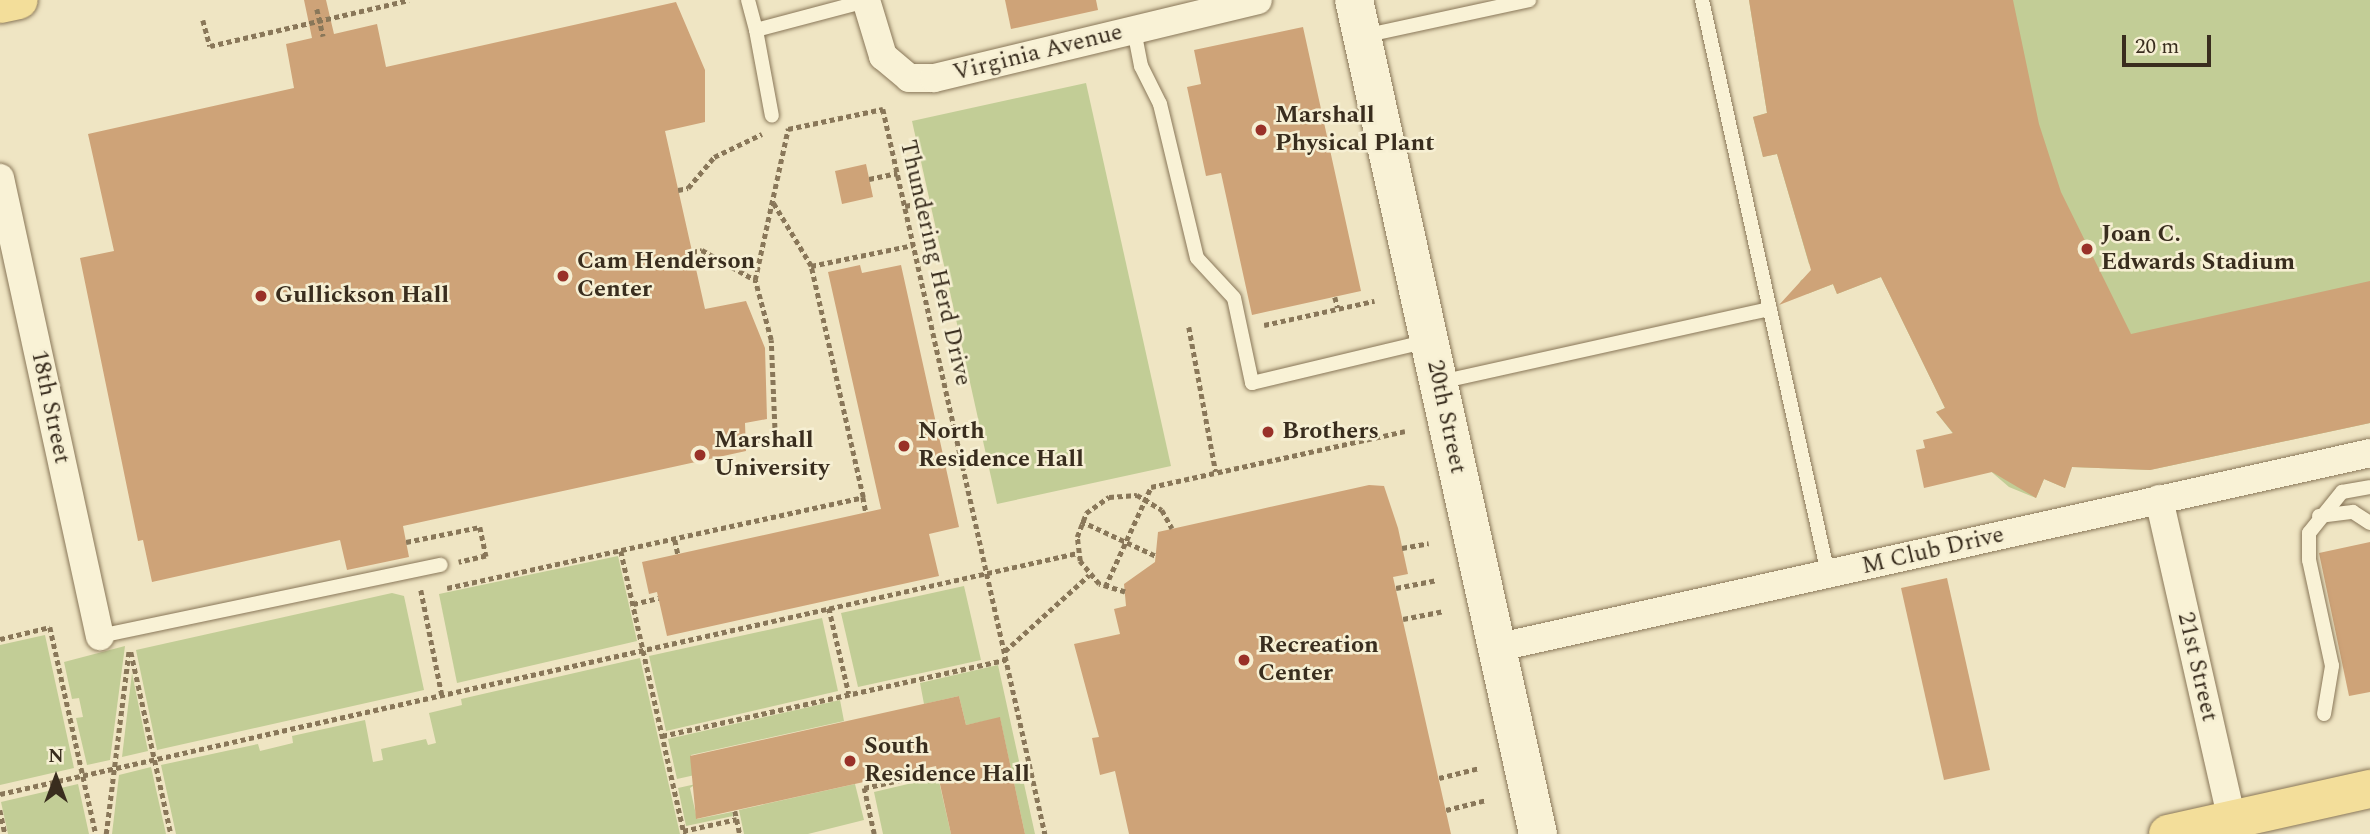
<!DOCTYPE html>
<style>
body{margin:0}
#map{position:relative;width:2370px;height:834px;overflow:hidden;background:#efe5c3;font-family:Spectral,serif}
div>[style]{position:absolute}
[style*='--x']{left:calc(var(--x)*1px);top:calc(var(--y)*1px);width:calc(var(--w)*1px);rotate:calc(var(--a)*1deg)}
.green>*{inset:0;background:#c2cd96}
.building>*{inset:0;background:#cea378}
.path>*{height:4.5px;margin-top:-2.25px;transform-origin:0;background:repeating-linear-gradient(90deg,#897759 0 5px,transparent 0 8.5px)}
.roads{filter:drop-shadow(0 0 2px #897759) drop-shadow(0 0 2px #897759)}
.service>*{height:14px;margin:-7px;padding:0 7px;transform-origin:7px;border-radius:7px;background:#f9f2d6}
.minor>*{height:28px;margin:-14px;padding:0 14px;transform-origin:14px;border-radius:14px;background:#f9f2d6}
.secondary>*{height:38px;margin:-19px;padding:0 19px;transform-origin:19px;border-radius:19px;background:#f9f2d6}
.primary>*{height:38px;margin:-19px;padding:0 19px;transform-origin:19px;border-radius:19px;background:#f3de9a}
.dots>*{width:19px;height:19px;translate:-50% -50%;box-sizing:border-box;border:4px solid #f6efd3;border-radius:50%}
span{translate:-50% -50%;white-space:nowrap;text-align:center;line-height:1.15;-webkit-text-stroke:5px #f6efd3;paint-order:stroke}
.street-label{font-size:24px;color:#392d1e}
.poi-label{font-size:24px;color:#392d1e;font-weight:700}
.left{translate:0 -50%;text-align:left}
.north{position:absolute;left:21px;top:743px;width:70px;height:70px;-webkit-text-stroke:5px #f6efd3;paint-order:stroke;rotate:0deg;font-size:19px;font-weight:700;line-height:28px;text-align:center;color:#392d1e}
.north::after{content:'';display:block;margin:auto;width:24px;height:32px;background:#392d1e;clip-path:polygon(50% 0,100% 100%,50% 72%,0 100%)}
.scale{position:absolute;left:2122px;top:35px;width:89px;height:32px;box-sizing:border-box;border:4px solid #392d1e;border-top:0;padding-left:9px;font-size:21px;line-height:24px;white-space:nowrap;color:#392d1e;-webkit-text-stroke:5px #f6efd3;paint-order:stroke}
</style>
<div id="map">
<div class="green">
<div style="clip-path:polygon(1749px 0,2370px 0,2370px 423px,2150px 470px,2072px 467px,2065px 488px,2044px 479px,2036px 498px,2009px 487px,1966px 450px,1936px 412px,1945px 408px,1881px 277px,1837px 294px,1833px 284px,1807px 294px,1796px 290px,1801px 280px,1827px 270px,1824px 260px,1809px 264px,1777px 154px,1763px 157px,1753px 117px,1767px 113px)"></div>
<div style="clip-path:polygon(1086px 83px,1171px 466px,997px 504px,912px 121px)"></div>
<div style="clip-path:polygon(618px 556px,637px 641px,457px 683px,439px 594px)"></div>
<div style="clip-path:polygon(964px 586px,981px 660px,858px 687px,841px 613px)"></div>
<div style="clip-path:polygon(392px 593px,404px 596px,424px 690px,157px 750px,136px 650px)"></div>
<div style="clip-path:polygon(822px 618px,838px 691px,666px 731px,649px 656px)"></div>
<div style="clip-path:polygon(45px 635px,74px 768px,0 785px,0 645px)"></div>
<div style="clip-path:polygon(125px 646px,110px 760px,87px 765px,76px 718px,83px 717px,79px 698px,72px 699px,64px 662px)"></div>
<div style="clip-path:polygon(640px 658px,680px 834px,176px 834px,161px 765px,258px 744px,260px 751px,293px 743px,292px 736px,365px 720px,373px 762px,383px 760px,381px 749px,426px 739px,428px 745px,436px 743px,429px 713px,462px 705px,461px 699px)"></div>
<div style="clip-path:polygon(998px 665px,1035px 834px,1025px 834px,1000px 718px,966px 725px,959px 696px,924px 704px,920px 683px)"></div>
<div style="clip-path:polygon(132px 673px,148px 751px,122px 757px)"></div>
<div style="clip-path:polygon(840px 700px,844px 721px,691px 755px,695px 775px,677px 779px,668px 739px)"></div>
<div style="clip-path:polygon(151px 767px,166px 834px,112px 834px,119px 775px)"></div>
<div style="clip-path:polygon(938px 777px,951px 834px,883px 834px,874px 792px)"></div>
<div style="clip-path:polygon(78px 784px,89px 834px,8px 834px,1px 802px)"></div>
<div style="clip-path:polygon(696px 784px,690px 788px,697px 819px,732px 812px,733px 816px,686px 826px,678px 788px)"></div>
<div style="clip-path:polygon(855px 784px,864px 820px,808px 834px,744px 834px,739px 810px)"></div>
</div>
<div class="building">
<div style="clip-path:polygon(304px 0,326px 0,334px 34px,377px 24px,386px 67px,676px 2px,705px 70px,705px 122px,665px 131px,705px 309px,746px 301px,765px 348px,767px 419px,745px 423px,746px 451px,403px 526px,409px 557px,347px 570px,340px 540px,152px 582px,143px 540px,138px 541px,80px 258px,114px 251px,88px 134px,294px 88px,286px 44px,312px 38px)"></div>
<div style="clip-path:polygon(1005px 0,1096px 0,1098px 10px,1011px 29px)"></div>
<div style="clip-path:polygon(1749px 0,2013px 0,2039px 124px,2061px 192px,2131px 334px,2370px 281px,2370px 423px,2150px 470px,2072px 467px,2065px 488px,2044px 479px,2036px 498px,1992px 472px,1924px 488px,1916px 450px,1925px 448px,1923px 440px,1953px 433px,1936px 412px,1945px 408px,1881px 277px,1837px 294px,1833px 284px,1779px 305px,1811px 270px,1777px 154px,1763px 157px,1753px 117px,1767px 113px)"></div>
<div style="clip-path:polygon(1303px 27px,1361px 291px,1252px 315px,1221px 173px,1206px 176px,1187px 87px,1201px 84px,1194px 50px)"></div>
<div style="clip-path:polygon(866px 164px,873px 197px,842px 204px,835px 171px)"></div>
<div style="clip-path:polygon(860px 265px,862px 273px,901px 265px,959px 527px,929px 534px,939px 576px,667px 636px,657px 592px,649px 594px,642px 562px,881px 509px,828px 272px)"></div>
<div style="clip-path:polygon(1369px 485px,1384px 486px,1398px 528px,1408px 574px,1393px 577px,1451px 834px,1129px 834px,1115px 771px,1100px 775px,1092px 738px,1099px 737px,1074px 644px,1120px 634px,1114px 609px,1126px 606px,1124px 584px,1155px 562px,1158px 532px)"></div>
<div style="clip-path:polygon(2370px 542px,2370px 692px,2349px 696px,2319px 553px)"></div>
<div style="clip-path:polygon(1947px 578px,1990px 770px,1944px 780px,1901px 588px)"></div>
<div style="clip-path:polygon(959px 696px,966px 725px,1000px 717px,1025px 834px,951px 834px,936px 766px,696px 819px,690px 756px)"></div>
</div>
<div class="path">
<div style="--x:317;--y:9;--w:28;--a:77"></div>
<div style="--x:203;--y:20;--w:27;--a:75"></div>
<div style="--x:210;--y:46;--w:204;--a:-13"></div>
<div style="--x:869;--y:179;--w:29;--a:-12"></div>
<div style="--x:678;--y:190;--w:10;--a:-11"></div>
<div style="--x:688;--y:188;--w:40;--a:-50"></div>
<div style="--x:714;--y:157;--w:53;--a:-25.6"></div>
<div style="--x:905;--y:206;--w:25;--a:-11"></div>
<div style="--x:692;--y:252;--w:10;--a:-11"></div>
<div style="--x:702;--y:250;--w:61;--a:29.5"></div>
<div style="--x:811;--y:266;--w:104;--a:-11.6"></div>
<div style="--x:1335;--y:297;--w:11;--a:75"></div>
<div style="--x:1264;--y:325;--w:113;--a:-12.3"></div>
<div style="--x:1189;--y:327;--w:147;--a:79.5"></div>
<div style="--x:746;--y:443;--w:30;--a:-14"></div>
<div style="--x:775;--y:436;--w:96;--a:-92.4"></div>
<div style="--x:771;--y:340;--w:62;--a:-104.9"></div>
<div style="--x:755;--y:280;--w:155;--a:-77.7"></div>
<div style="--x:788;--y:129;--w:97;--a:-11.9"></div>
<div style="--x:883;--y:109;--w:743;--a:77.4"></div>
<div style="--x:863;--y:497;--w:15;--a:79"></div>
<div style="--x:1081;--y:521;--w:83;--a:25"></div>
<div style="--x:675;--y:540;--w:14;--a:78"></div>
<div style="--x:406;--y:542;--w:76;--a:-11.5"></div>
<div style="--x:480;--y:527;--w:30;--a:78"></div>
<div style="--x:486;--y:556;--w:28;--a:167"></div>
<div style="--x:1402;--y:548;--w:27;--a:-10"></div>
<div style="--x:621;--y:551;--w:290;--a:77.4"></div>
<div style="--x:1105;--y:587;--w:110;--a:-65.3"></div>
<div style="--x:1151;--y:487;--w:260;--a:-12.4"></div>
<div style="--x:447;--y:588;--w:426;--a:-12.3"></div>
<div style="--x:863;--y:497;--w:237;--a:-102.7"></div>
<div style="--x:811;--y:266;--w:76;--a:-121"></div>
<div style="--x:1396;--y:588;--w:42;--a:-11"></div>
<div style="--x:421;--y:590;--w:107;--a:78.7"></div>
<div style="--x:1125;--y:592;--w:27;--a:-163"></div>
<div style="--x:1099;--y:584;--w:30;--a:-130"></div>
<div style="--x:1080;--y:561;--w:24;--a:-97"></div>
<div style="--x:1077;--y:537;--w:26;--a:-69"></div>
<div style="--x:1086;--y:513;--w:28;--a:-35"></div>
<div style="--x:1109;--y:497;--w:28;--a:-4"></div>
<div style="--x:1137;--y:495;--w:29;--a:31"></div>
<div style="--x:1162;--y:510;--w:21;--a:61"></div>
<div style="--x:633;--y:604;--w:26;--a:-13"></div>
<div style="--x:829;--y:608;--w:88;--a:76.9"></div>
<div style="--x:1403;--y:619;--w:42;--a:-11"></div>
<div style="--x:0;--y:639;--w:51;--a:-13.5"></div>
<div style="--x:50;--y:627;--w:212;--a:77.5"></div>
<div style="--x:1005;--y:651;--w:113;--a:-42.1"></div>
<div style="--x:131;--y:652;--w:186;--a:77.6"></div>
<div style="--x:662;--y:736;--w:352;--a:-12.5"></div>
<div style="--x:1439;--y:778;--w:41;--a:-14"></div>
<div style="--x:0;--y:794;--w:1104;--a:-12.61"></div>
<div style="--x:0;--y:810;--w:25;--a:78"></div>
<div style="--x:1446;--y:810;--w:41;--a:-14"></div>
<div style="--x:735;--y:811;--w:24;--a:78"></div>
<div style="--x:683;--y:831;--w:55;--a:-12.5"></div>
<div style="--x:106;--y:834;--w:185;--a:-82.9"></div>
<div style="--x:874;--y:834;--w:47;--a:-102.3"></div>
<div style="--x:864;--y:788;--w:75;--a:-12.4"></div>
</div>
<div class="roads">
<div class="service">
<div style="--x:748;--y:0;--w:31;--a:75"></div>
<div style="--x:756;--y:30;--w:114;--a:-14.8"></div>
<div style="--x:1702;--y:0;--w:588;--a:77.62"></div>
<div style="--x:756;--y:30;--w:87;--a:79.5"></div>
<div style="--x:1134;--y:30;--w:37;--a:79"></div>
<div style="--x:1141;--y:66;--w:42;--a:63.4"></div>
<div style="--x:1160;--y:104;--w:158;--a:76.5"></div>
<div style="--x:1197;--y:258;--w:54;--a:47.2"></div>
<div style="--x:1234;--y:298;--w:87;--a:78"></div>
<div style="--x:1252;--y:383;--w:181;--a:-13.4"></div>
<div style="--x:1363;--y:36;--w:170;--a:-12.2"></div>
<div style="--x:1440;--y:382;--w:338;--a:-12.5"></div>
<div style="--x:2319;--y:516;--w:34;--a:-7"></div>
<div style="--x:2353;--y:512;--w:20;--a:33"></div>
<div style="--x:100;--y:636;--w:348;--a:-11.8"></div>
<div style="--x:2324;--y:714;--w:49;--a:-80.5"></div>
<div style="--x:2332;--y:666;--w:108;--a:-102.2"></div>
<div style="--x:2309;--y:560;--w:27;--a:-90"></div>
<div style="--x:2309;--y:533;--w:53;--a:-51.2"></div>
<div style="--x:2342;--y:492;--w:28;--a:-10"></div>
</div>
<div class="minor">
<div style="--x:866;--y:0;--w:59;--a:73.1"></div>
<div style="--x:883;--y:56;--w:34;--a:40"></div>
<div style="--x:909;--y:78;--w:25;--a:0"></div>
<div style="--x:934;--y:78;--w:333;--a:-13.5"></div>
<div style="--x:0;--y:178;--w:469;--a:77.7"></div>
<div style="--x:2159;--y:499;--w:344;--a:77.2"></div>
<div style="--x:1495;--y:648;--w:896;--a:-12.56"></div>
</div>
<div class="secondary">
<div style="--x:1354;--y:0;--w:854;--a:77.56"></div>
</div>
<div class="primary">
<div style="--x:0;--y:4;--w:19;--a:-12"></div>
<div style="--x:2168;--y:834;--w:207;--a:-12.6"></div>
</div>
</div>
<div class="dots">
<div style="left:1261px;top:130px;background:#993128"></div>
<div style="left:2087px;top:249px;background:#993128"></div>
<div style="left:563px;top:276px;background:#993128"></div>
<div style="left:261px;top:296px;background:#993128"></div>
<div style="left:1268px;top:432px;background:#993128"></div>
<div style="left:904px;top:446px;background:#993128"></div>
<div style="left:700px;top:455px;background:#993128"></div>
<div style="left:1244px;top:660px;background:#993128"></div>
<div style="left:850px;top:761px;background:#993128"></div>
</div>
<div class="street-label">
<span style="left:1038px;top:53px;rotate:-14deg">Virginia Avenue</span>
<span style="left:935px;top:263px;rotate:77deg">Thundering Herd Drive</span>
<span style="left:50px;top:407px;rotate:78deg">18th Street</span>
<span style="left:1446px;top:417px;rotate:78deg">20th Street</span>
<span style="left:1933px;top:551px;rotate:-13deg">M Club Drive</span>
<span style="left:2197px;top:667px;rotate:77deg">21st Street</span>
</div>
<div class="poi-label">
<span class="left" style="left:1275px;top:130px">Marshall<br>Physical Plant</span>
<span class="left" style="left:2101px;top:249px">Joan C.<br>Edwards Stadium</span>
<span class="left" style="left:577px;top:276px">Cam Henderson<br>Center</span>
<span class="left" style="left:275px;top:296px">Gullickson Hall</span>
<span class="left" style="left:918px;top:446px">North<br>Residence Hall</span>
<span class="left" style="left:1282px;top:432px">Brothers</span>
<span class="left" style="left:714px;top:455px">Marshall<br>University</span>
<span class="left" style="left:1258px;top:660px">Recreation<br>Center</span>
<span class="left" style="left:864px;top:761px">South<br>Residence Hall</span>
</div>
<div class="north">N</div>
<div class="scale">20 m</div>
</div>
